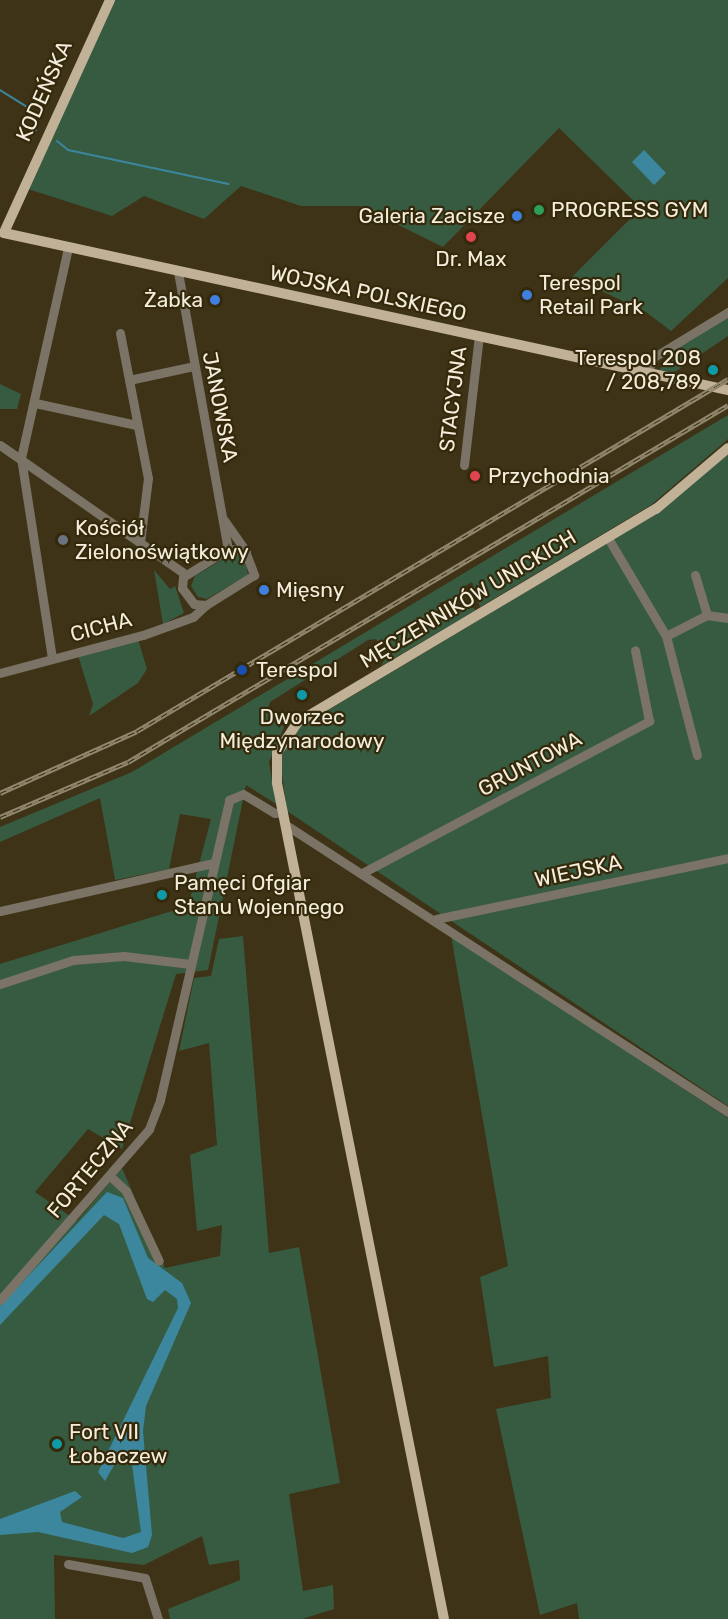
<!DOCTYPE html>
<meta charset="utf-8">
<style>
body{margin:0}
#map{position:relative;width:728px;height:1619px;overflow:hidden;background:#3e3316;font-family:Rubik,sans-serif}
div>[style]{position:absolute}
[style*='--x']{left:calc(var(--x)*1px);top:calc(var(--y)*1px);width:calc(var(--w)*1px);rotate:calc(var(--a)*1deg)}
.green>*{inset:0;background:#375b40}
.water>*{inset:0;background:#3c879e}
.stream>*{height:2px;margin:-1px;padding:0 1px;transform-origin:1px;border-radius:1px;background:#3c879e}
.minor>*{height:9px;margin:-4.5px;padding:0 4.5px;transform-origin:4.5px;border-radius:4.5px;background:#7a7366}
.major>*{height:10px;margin:-5px;padding:0 5px;transform-origin:5px;border-radius:5px;background:#c0b197}
.rail>*{height:4.5px;margin-top:-2.25px;transform-origin:0;background:repeating-linear-gradient(90deg,#34290b 0 7px,#918870 0 14px);box-sizing:border-box;border-block:2px solid #918870}
.dots>*{width:16px;height:16px;translate:-50% -50%;box-sizing:border-box;border:3px solid #34290b;border-radius:50%}
span{translate:-50% -50%;white-space:nowrap;text-align:center;line-height:1.15;-webkit-text-stroke:4.5px #34290b;paint-order:stroke}
.street-label{font-size:21px;color:#f4eddc}
.poi-label{font-size:21px;color:#f4eddc}
.left{translate:0 -50%;text-align:left}
.right{translate:-100% -50%;text-align:right}
</style>
<div id="map">
<div class="green">
<div style="clip-path:polygon(115px 0,728px 0,728px 278px,671px 331px,646px 312px,572px 277px,641px 208px,559px 128px,443px 247px,360px 206px,301px 206px,241px 186px,204px 219px,144px 196px,112px 216px,28px 189px)"></div>
<div style="clip-path:polygon(728px 312px,728px 336px,672px 374px,659px 370px,686px 338px)"></div>
<div style="clip-path:polygon(0 384px,21px 394px,17px 409px,0 409px)"></div>
<div style="clip-path:polygon(728px 415px,728px 439px,651px 505px,480px 607px,472px 582px,460px 589px,463px 594px,439px 603px,447px 617px,468px 605px,476px 610px,381px 666px,386px 656px,376px 639px,368px 640px,270px 702px,268px 708px,284px 727px,269px 762px,276px 804px,246px 785px,208px 970px,176px 974px,122px 1149px,88px 1129px,35px 1192px,77px 1221px,122px 1168px,165px 1268px,220px 1256px,222px 1225px,197px 1231px,190px 1155px,217px 1145px,209px 1043px,179px 1051px,194px 978px,211px 976px,219px 939px,243px 936px,269px 1253px,299px 1247px,340px 1483px,289px 1494px,303px 1591px,333px 1585px,334px 1609px,302px 1619px,170px 1619px,168px 1609px,240px 1580px,239px 1560px,209px 1565px,202px 1536px,144px 1565px,54px 1555px,55px 1619px,0 1619px,0 964px,188px 906px,211px 819px,180px 814px,169px 869px,115px 880px,100px 798px,0 842px,0 827px,132px 772px)"></div>
<div style="clip-path:polygon(728px 454px,728px 1106px,287px 811px,280px 759px,295px 730px,653px 516px)"></div>
<div style="clip-path:polygon(233px 553px,245px 556px,248px 575px,207px 599px,198px 597px,191px 586px,195px 576px)"></div>
<div style="clip-path:polygon(154px 570px,170px 589px,175px 586px,184px 613px,163px 624px)"></div>
<div style="clip-path:polygon(137px 636px,147px 669px,138px 683px,89px 716px,93px 704px,77px 652px)"></div>
<div style="clip-path:polygon(451px 935px,728px 1118px,728px 1619px,579px 1619px,577px 1603px,540px 1615px,496px 1409px,551px 1398px,548px 1356px,494px 1367px,480px 1277px,508px 1266px)"></div>
</div>
<div class="water">
<div style="clip-path:polygon(644px 150px,666px 173px,654px 185px,632px 162px)"></div>
<div style="clip-path:polygon(107px 1192px,123px 1198px,148px 1258px,182px 1283px,191px 1303px,146px 1406px,143px 1431px,152px 1535px,148px 1547px,132px 1553px,38px 1532px,0 1535px,0 1519px,75px 1491px,82px 1497px,60px 1512px,62px 1522px,123px 1538px,141px 1532px,131px 1457px,121px 1453px,105px 1481px,98px 1472px,178px 1308px,177px 1299px,165px 1290px,153px 1302px,147px 1299px,119px 1224px,104px 1215px,0 1325px,0 1306px)"></div>
</div>
<div class="stream">
<div style="--x:0;--y:90;--w:36;--a:32"></div>
<div style="--x:30;--y:109;--w:22;--a:74"></div>
<div style="--x:57;--y:141;--w:14;--a:39"></div>
<div style="--x:68;--y:150;--w:164;--a:12"></div>
</div>
<div class="minor">
<div style="--x:178;--y:272;--w:281;--a:79.8"></div>
<div style="--x:120;--y:333;--w:148;--a:79.1"></div>
<div style="--x:148;--y:478;--w:64;--a:97.1"></div>
<div style="--x:647;--y:373;--w:17;--a:-66"></div>
<div style="--x:654;--y:357;--w:87;--a:-31.3"></div>
<div style="--x:129;--y:380;--w:66;--a:-12.2"></div>
<div style="--x:35;--y:403;--w:104;--a:12.2"></div>
<div style="--x:0;--y:445;--w:226;--a:34.9"></div>
<div style="--x:464;--y:465;--w:130;--a:-83.4"></div>
<div style="--x:224;--y:520;--w:38;--a:55"></div>
<div style="--x:608;--y:538;--w:114;--a:59.4"></div>
<div style="--x:666;--y:636;--w:123;--a:75.4"></div>
<div style="--x:228;--y:549;--w:17;--a:7"></div>
<div style="--x:245;--y:551;--w:26;--a:69"></div>
<div style="--x:254;--y:575;--w:57;--a:148"></div>
<div style="--x:206;--y:605;--w:12;--a:-175"></div>
<div style="--x:194;--y:604;--w:20;--a:-127"></div>
<div style="--x:182;--y:588;--w:11;--a:-85"></div>
<div style="--x:183;--y:577;--w:53;--a:-31.9"></div>
<div style="--x:695;--y:575;--w:42;--a:73.3"></div>
<div style="--x:666;--y:636;--w:46;--a:-27.1"></div>
<div style="--x:707;--y:615;--w:21;--a:8"></div>
<div style="--x:52;--y:658;--w:202;--a:-98.8"></div>
<div style="--x:21;--y:458;--w:215;--a:-77.4"></div>
<div style="--x:0;--y:673;--w:148;--a:-14.9"></div>
<div style="--x:143;--y:635;--w:53;--a:-19.8"></div>
<div style="--x:193;--y:617;--w:18;--a:-43"></div>
<div style="--x:286;--y:825;--w:527;--a:33"></div>
<div style="--x:364;--y:872;--w:323;--a:-27.9"></div>
<div style="--x:649;--y:721;--w:72;--a:-101.2"></div>
<div style="--x:0;--y:911;--w:218;--a:-12.7"></div>
<div style="--x:436;--y:919;--w:298;--a:-11.8"></div>
<div style="--x:0;--y:984;--w:77;--a:-18.2"></div>
<div style="--x:73;--y:960;--w:51;--a:-4.5"></div>
<div style="--x:124;--y:956;--w:67;--a:6.8"></div>
<div style="--x:110;--y:1176;--w:22;--a:43"></div>
<div style="--x:126;--y:1191;--w:77;--a:64.8"></div>
<div style="--x:0;--y:1300;--w:227;--a:-48.9"></div>
<div style="--x:149;--y:1129;--w:31;--a:-69"></div>
<div style="--x:160;--y:1100;--w:308;--a:-77"></div>
<div style="--x:229;--y:800;--w:15;--a:-23"></div>
<div style="--x:243;--y:794;--w:37;--a:31"></div>
<div style="--x:275;--y:813;--w:8;--a:-7"></div>
<div style="--x:68;--y:1564;--w:78;--a:10.3"></div>
<div style="--x:145;--y:1578;--w:43;--a:72.4"></div>
</div>
<div class="major">
<div style="--x:110;--y:0;--w:256;--a:114.5"></div>
<div style="--x:4;--y:233;--w:741;--a:12.24"></div>
<div style="--x:444;--y:1619;--w:853;--a:-101.3"></div>
<div style="--x:277;--y:783;--w:30;--a:-90"></div>
<div style="--x:277;--y:753;--w:37;--a:-56"></div>
<div style="--x:298;--y:722;--w:417;--a:-30.8"></div>
<div style="--x:656;--y:509;--w:94;--a:-40.3"></div>
</div>
<div class="rail">
<div style="--x:0;--y:793;--w:150;--a:-24.3"></div>
<div style="--x:137;--y:731;--w:688;--a:-30.78"></div>
<div style="--x:0;--y:817;--w:139;--a:-23.3"></div>
<div style="--x:128;--y:762;--w:698;--a:-30.75"></div>
</div>
<div class="dots">
<div style="left:539px;top:210px;background:#2e9e5b"></div>
<div style="left:517px;top:216px;background:#3f7fe0"></div>
<div style="left:471px;top:237px;background:#e0444e"></div>
<div style="left:527px;top:295px;background:#3f7fe0"></div>
<div style="left:215px;top:300px;background:#3f7fe0"></div>
<div style="left:713px;top:370px;background:#0f9aa8"></div>
<div style="left:475px;top:476px;background:#e0444e"></div>
<div style="left:63px;top:540px;background:#6b7280"></div>
<div style="left:264px;top:590px;background:#3f7fe0"></div>
<div style="left:242px;top:670px;background:#1a4fb4"></div>
<div style="left:302px;top:695px;background:#0f9aa8"></div>
<div style="left:162px;top:895px;background:#0f9aa8"></div>
<div style="left:57px;top:1444px;background:#0f9aa8"></div>
</div>
<div class="street-label">
<span style="left:44px;top:91px;rotate:-66deg">KODEŃSKA</span>
<span style="left:368px;top:293px;rotate:12deg">WOJSKA POLSKIEGO</span>
<span style="left:453px;top:399px;rotate:-83deg">STACYJNA</span>
<span style="left:220px;top:407px;rotate:79deg">JANOWSKA</span>
<span style="left:468px;top:599px;rotate:-31deg">MĘCZENNIKÓW UNICKICH</span>
<span style="left:101px;top:627px;rotate:-15deg">CICHA</span>
<span style="left:530px;top:764px;rotate:-28deg">GRUNTOWA</span>
<span style="left:578px;top:871px;rotate:-12deg">WIEJSKA</span>
<span style="left:90px;top:1169px;rotate:-50deg">FORTECZNA</span>
</div>
<div class="poi-label">
<span class="left" style="left:551px;top:210px">PROGRESS GYM</span>
<span class="right" style="left:505px;top:216px">Galeria Zacisze</span>
<span style="left:471px;top:259px">Dr. Max</span>
<span class="left" style="left:539px;top:295px">Terespol<br>Retail Park</span>
<span class="right" style="left:203px;top:300px">Żabka</span>
<span class="right" style="left:701px;top:370px">Terespol 208<br>/ 208,789</span>
<span class="left" style="left:488px;top:476px">Przychodnia</span>
<span class="left" style="left:75px;top:540px">Kościół<br>Zielonoświątkowy</span>
<span class="left" style="left:276px;top:590px">Mięsny</span>
<span class="left" style="left:256px;top:670px">Terespol</span>
<span style="left:302px;top:729px">Dworzec<br>Międzynarodowy</span>
<span class="left" style="left:174px;top:895px">Pamęci Ofgiar<br>Stanu Wojennego</span>
<span class="left" style="left:69px;top:1444px">Fort VII<br>Łobaczew</span>
</div>
</div>
